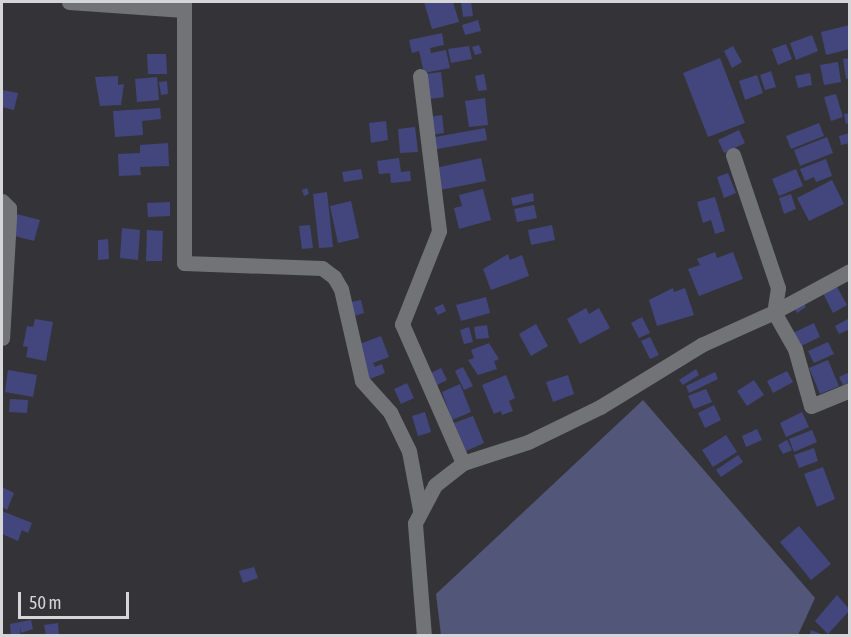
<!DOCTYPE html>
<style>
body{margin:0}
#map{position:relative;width:851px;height:637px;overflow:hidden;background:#343438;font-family:"Asap Condensed",sans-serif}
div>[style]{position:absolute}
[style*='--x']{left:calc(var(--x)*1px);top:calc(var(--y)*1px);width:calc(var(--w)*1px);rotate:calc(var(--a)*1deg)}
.green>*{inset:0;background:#525678}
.building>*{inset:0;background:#42467c}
.minor>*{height:15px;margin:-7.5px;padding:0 7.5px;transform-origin:7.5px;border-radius:7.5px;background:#727377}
span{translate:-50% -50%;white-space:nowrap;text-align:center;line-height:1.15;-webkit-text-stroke:4.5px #343438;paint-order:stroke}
.frame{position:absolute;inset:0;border:3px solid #d6d6d8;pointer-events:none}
.scale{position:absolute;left:18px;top:592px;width:111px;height:27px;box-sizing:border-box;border:3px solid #d6d6d8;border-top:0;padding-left:8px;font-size:18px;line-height:21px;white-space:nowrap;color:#d6d6d8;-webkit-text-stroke:4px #343438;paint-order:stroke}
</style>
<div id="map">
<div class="green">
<div style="clip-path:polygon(643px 400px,815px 598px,798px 635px,441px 635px,436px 594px)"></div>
</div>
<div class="building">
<div style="clip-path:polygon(424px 2px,453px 2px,459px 22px,432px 29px)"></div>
<div style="clip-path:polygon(461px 2px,471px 2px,473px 16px,463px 17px)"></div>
<div style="clip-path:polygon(478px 20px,481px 31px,465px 35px,462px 25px)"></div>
<div style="clip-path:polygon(850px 25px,850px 49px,826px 55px,821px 32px)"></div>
<div style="clip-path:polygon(442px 33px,444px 45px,430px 48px,431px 53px,446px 50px,450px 68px,424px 73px,419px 51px,412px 53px,409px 40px)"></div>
<div style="clip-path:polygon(812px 35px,818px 51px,796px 60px,790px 43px)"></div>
<div style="clip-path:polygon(786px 44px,792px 59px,778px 65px,772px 49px)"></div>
<div style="clip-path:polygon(479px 45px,482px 53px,475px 55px,472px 47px)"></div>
<div style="clip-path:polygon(469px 46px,472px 59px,451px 63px,448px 49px)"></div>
<div style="clip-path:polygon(733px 46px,742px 62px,732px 68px,724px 51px)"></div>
<div style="clip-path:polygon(147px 54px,166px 54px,167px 74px,148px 74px)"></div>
<div style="clip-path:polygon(720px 58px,745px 123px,708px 137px,683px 73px)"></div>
<div style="clip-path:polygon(850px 58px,850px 78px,846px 79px,843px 59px)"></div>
<div style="clip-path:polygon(838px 62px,841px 82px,824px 85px,820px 65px)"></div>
<div style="clip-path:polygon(771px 71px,776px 87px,765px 90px,760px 75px)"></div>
<div style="clip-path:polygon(441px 72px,444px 97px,430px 99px,426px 74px)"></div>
<div style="clip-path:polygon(810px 73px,812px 85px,798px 88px,795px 76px)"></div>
<div style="clip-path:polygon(484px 74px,487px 90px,478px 91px,475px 76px)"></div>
<div style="clip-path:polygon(757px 75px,763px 93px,745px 100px,739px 81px)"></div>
<div style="clip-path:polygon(118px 76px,118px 85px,124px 84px,121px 105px,100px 106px,95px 77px)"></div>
<div style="clip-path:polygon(157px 77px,159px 100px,137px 102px,135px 79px)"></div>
<div style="clip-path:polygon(167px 81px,168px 94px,161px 95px,159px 82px)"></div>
<div style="clip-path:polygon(2px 90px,18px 93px,14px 110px,2px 107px)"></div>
<div style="clip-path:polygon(836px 94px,843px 117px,831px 121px,824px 97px)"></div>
<div style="clip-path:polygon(485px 98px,488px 125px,469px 127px,465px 101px)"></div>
<div style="clip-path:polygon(160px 108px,161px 119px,142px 121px,143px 135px,115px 137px,113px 111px)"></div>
<div style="clip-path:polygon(850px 113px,850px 123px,846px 124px,844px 114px)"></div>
<div style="clip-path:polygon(442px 115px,444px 133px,431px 135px,428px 117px)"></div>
<div style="clip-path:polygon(386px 121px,388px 140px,371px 143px,369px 123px)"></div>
<div style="clip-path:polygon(819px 123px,824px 136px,791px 149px,786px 136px)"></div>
<div style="clip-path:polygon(415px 127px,418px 152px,400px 153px,398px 129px)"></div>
<div style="clip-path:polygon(485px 128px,487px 140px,432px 150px,430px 138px)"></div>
<div style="clip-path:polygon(739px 130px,745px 143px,724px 153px,718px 140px)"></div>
<div style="clip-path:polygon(850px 133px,850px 143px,841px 145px,839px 136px)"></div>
<div style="clip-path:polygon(827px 137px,833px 153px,800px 166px,794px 150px)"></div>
<div style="clip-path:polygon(168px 143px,169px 166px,140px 167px,141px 175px,119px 176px,118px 154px,140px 153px,140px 145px)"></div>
<div style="clip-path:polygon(399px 158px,401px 172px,410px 171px,411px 181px,391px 183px,390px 173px,379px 174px,377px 161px)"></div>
<div style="clip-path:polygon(481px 158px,486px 181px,435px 191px,431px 169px)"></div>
<div style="clip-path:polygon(826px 159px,832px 176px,816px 182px,814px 177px,805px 181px,800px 169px)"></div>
<div style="clip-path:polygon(361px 169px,363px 179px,344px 182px,342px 172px)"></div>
<div style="clip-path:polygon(796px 169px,803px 186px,779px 196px,772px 179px)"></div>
<div style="clip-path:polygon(728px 173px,736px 193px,724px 198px,717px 177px)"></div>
<div style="clip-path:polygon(832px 180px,844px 204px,809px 221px,797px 198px)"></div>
<div style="clip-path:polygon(307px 188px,309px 194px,304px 196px,302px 190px)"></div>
<div style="clip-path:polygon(483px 189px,491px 220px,459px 229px,454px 208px,462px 206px,459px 195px)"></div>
<div style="clip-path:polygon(327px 192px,333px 247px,319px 248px,313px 194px)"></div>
<div style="clip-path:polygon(533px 193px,534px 201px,513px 206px,511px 198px)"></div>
<div style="clip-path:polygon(791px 194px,796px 209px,784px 214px,779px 198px)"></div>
<div style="clip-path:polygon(715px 197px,725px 231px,715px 234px,711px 220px,703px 223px,697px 202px)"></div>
<div style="clip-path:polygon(351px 201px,359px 238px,338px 243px,330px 206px)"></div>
<div style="clip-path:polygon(170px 202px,170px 216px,148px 217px,147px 203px)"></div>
<div style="clip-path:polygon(534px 205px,537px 218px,517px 222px,514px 209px)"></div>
<div style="clip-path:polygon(13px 213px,40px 220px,34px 241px,7px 234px)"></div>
<div style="clip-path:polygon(310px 225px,313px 248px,302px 249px,299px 226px)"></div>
<div style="clip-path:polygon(552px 225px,555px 240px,531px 245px,528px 230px)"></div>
<div style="clip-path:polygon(122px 228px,140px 230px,138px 260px,120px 258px)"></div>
<div style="clip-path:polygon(147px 230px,163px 231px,162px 261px,146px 261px)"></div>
<div style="clip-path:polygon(108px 239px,109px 259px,98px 260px,98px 240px)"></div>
<div style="clip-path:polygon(715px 252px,717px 258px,733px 252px,743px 279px,699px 296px,688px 269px,700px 265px,697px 259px)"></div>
<div style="clip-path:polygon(508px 254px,510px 260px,522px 255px,529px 276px,491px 290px,483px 269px)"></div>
<div style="clip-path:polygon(836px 285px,847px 305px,833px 313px,823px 293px)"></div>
<div style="clip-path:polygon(673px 288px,674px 292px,685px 288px,694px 315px,657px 326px,649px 300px)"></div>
<div style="clip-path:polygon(486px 297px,490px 313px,461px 321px,456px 305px)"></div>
<div style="clip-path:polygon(361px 300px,364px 313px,354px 316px,351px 302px)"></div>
<div style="clip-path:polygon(803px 301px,806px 307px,797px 313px,793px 306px)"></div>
<div style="clip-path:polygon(443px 304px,446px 311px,438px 315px,434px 308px)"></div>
<div style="clip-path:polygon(586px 308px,589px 314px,599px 308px,610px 328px,580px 344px,567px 319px)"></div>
<div style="clip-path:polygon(642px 317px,650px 333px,639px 338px,631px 323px)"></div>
<div style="clip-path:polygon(850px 318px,850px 329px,839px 334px,835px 326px)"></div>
<div style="clip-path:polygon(35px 319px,53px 322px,46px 361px,26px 357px,28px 347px,23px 346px,27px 326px,33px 327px)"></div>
<div style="clip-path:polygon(814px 323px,820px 337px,799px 347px,793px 333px)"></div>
<div style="clip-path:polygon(536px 324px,548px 346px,531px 356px,519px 334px)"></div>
<div style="clip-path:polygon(487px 325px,489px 338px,476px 339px,474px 327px)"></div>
<div style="clip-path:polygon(469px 327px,473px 342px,464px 344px,460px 330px)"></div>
<div style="clip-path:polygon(381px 336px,389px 357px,373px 363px,375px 367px,382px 364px,385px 373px,370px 379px,357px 345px)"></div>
<div style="clip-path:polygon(650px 337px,659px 355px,650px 359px,641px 341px)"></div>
<div style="clip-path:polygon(828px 342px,834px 354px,814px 363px,808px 351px)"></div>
<div style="clip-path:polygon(489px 343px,499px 359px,494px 361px,497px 369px,478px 375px,468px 360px,474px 358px,471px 350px)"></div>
<div style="clip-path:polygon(828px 360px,839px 386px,820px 394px,809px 368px)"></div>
<div style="clip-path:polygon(463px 367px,473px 386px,464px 390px,455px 371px)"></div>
<div style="clip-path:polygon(441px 368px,447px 380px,437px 385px,431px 373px)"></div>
<div style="clip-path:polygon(696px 369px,699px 375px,683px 385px,679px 380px)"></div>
<div style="clip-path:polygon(8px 370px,37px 375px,33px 397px,5px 392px)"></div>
<div style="clip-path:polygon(787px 371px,793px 382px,773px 393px,767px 381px)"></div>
<div style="clip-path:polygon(715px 372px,718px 379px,689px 393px,686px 386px)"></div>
<div style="clip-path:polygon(850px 372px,850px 382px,843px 385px,839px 377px)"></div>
<div style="clip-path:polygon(506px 375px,515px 398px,509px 401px,513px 411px,502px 415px,501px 411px,494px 414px,482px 385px)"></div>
<div style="clip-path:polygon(568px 375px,574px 394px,553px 402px,546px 382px)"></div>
<div style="clip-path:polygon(754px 380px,764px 395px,747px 406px,737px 391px)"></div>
<div style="clip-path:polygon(407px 383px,414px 398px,401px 404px,394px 389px)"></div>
<div style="clip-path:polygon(460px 384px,471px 412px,452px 420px,442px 392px)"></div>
<div style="clip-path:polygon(706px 389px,712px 402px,694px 409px,688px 396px)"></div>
<div style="clip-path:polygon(10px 399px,28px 400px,27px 413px,9px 412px)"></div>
<div style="clip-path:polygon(714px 405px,721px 420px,705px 428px,698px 413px)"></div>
<div style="clip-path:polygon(425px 412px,431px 432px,418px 436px,412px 416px)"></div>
<div style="clip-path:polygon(802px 412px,809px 427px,786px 437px,780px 423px)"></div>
<div style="clip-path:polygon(473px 416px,484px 443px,466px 451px,454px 423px)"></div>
<div style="clip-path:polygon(757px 429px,762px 440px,746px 447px,742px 436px)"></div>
<div style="clip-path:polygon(812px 430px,817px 442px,794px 452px,789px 439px)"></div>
<div style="clip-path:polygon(726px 435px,737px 452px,713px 467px,702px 450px)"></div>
<div style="clip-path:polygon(787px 440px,792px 450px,783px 454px,778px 445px)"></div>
<div style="clip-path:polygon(814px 448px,818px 461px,799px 468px,794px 455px)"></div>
<div style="clip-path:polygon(738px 455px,743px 462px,721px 477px,716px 470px)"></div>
<div style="clip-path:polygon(823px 467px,835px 499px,817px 507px,804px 474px)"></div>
<div style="clip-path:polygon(2px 487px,14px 493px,7px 510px,2px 507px)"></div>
<div style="clip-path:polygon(2px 511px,32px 523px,28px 533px,22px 530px,18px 541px,2px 534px)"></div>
<div style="clip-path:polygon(799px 526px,831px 564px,811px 580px,780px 542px)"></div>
<div style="clip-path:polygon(254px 567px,258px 578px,243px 583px,239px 571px)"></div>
<div style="clip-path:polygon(837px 595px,850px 610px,828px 634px,815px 621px)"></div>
<div style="clip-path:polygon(31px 620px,33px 629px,21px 633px,20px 627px,20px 636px,11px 636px,10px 624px)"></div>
<div style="clip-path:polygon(58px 623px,59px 636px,46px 636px,44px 625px)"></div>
<div style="clip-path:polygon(811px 630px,824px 635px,824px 636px,809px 636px)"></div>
</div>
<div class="minor">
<div style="--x:69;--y:2;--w:115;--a:4"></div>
<div style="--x:184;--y:2;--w:261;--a:90"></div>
<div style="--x:184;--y:263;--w:138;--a:2.1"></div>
<div style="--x:322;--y:268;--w:15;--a:37"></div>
<div style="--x:334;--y:277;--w:14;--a:60"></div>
<div style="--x:341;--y:289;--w:94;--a:77.1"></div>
<div style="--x:362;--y:381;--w:42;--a:47.9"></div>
<div style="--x:390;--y:412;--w:43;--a:64"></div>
<div style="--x:409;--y:451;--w:60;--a:79.4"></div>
<div style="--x:420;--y:76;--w:156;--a:83"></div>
<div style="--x:439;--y:231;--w:100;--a:111.7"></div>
<div style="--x:402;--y:324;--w:152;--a:66.3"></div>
<div style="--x:733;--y:155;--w:140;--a:71.3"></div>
<div style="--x:778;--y:288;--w:24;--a:99"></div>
<div style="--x:774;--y:312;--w:43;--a:60.4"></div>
<div style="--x:795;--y:349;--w:59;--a:74.3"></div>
<div style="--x:811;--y:406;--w:42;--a:-22.3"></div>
<div style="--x:2;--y:201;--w:10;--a:45"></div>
<div style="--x:9;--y:208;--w:10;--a:90"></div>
<div style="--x:9;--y:218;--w:120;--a:93.3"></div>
<div style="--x:424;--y:636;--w:113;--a:-94.6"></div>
<div style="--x:415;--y:523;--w:43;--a:-62.2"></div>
<div style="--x:435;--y:485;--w:36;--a:-38"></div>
<div style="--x:463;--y:463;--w:68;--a:-17.9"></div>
<div style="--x:528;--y:442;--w:80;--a:-25.9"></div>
<div style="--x:600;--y:407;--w:119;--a:-31.5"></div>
<div style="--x:701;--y:345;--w:80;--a:-24.3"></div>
<div style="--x:774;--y:312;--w:86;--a:-28.3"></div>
</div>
<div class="frame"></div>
<div class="scale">50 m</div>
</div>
